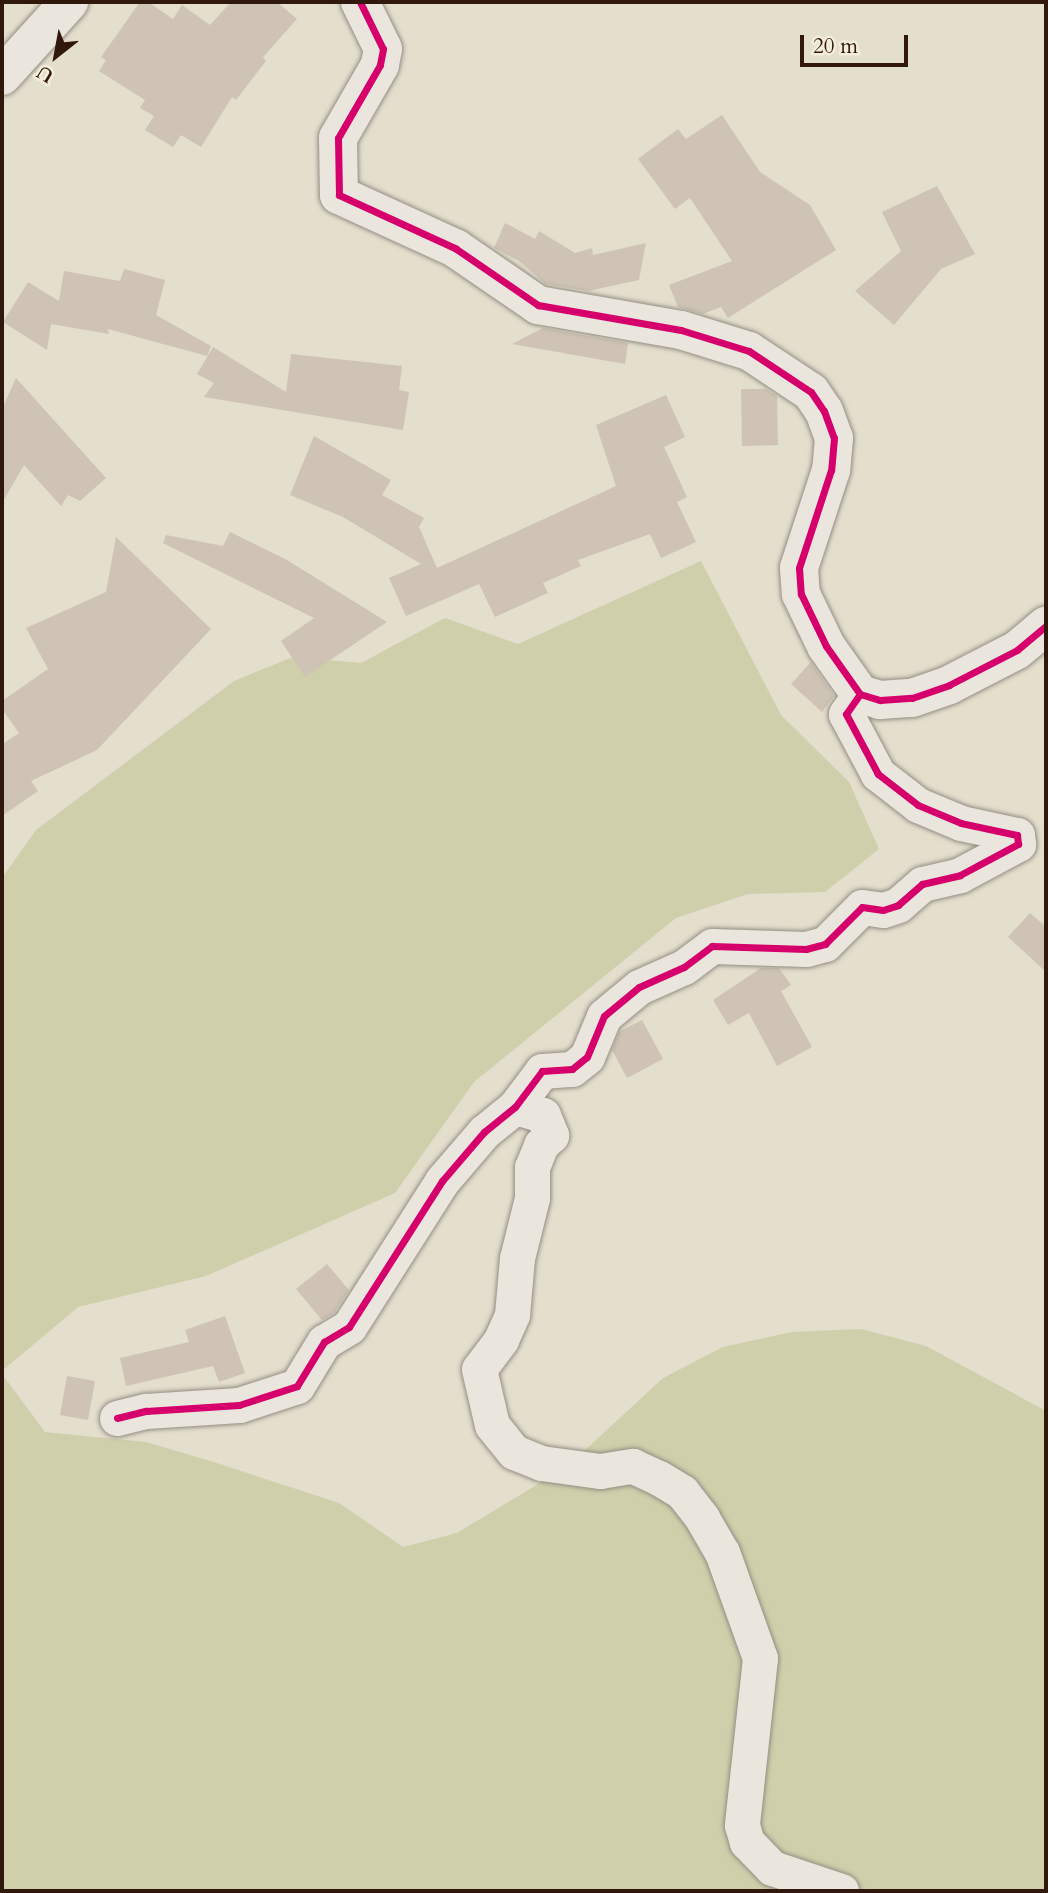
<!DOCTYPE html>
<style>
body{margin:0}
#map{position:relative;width:1048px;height:1893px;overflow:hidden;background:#e4decd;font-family:Cardo,serif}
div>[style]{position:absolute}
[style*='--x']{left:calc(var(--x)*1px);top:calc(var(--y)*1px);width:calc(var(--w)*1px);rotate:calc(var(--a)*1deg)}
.green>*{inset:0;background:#cfcfab}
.building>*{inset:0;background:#cec3b4}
.roads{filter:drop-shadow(0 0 2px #948e83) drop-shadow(0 0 2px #948e83)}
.minor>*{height:35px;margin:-17.5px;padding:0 17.5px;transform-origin:17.5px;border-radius:17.5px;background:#eae6de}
.tertiary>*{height:38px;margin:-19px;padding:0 19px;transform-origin:19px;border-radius:19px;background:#eae6de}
.cycleway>*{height:7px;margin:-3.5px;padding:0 3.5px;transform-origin:3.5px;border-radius:3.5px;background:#d6006c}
span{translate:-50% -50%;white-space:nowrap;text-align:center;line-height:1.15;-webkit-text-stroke:7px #f3edd9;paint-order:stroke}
.frame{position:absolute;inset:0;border:4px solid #30190c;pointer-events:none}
.north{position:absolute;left:21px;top:21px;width:70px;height:70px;-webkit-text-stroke:5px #f3edd9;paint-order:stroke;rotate:211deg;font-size:19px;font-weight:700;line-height:28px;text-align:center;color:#30190c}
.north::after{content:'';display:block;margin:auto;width:24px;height:32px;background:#30190c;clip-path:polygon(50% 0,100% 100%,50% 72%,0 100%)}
.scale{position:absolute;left:800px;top:35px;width:108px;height:32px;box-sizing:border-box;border:4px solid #30190c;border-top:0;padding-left:9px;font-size:21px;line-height:24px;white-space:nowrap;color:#30190c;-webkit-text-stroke:5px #f3edd9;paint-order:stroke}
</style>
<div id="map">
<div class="green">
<div style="clip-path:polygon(701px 561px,781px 715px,849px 782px,879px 849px,825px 892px,748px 894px,676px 918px,474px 1082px,395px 1193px,206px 1276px,78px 1307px,2px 1371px,2px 878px,36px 830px,234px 681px,293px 657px,361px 663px,445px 618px,518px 644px)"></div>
<div style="clip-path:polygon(861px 1329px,926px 1346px,1046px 1411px,1046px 1891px,2px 1891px,2px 1374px,45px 1432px,146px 1442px,217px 1463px,339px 1503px,403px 1547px,457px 1533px,568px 1466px,663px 1378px,723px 1347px,791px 1332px)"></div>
</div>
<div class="building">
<div style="clip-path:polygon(140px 2px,148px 2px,173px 19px,182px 5px,210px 25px,231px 2px,277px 2px,297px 19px,263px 57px,266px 61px,236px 100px,232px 97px,201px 147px,181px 135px,173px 147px,145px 130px,154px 116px,140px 108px,145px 100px,99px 71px,106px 60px,101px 57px)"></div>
<div style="clip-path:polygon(722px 115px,760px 172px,810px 205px,836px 250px,728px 318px,721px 307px,703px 314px,678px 307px,669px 285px,732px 261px,690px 198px,675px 209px,638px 159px,678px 129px,686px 139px)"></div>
<div style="clip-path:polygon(937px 186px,975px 254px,941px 269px,894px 325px,855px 291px,901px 251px,882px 212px)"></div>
<div style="clip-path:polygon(505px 223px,535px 239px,539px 231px,575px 253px,592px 248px,593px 255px,646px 243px,639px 280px,588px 291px,546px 284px,519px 261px,494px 248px)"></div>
<div style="clip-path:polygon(124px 269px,165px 280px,156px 315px,211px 346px,207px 356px,108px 329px,109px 334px,51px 324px,47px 350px,3px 322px,28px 282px,59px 301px,64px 271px,120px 281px)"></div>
<div style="clip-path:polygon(543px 328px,628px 343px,625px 364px,512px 344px)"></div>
<div style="clip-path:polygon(213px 347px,286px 392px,291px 354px,402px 366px,399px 390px,409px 392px,403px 430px,204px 397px,214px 383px,197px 374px)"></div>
<div style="clip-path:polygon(16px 378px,106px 478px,80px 501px,68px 495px,61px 506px,24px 465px,2px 503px,2px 409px)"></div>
<div style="clip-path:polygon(741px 389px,766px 389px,777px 396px,778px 445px,742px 446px)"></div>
<div style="clip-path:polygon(666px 395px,685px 437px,664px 447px,687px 497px,677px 502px,696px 542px,661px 558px,650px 534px,578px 560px,581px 566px,543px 583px,548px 593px,495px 617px,479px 584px,406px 616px,389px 578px,421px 564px,343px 517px,290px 495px,314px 436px,391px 480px,382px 495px,424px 518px,419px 527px,437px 568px,616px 486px,596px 425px)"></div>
<div style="clip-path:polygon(230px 532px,287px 560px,387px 622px,305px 677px,281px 641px,314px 618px,163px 543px,166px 535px,223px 546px)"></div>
<div style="clip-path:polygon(116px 537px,211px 629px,97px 750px,31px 781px,38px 791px,2px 816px,2px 740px,4px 743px,19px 733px,2px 709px,2px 701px,48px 669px,26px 628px,106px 592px)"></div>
<div style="clip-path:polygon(811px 662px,834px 696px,822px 712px,791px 684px)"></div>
<div style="clip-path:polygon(1030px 913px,1046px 927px,1046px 972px,1008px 937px)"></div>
<div style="clip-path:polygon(761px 968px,779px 968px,791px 985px,781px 991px,812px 1047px,777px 1066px,749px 1013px,728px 1025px,713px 1000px)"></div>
<div style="clip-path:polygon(642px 1020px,663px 1059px,627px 1078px,612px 1050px,619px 1032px)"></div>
<div style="clip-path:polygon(327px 1264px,349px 1290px,335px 1312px,322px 1320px,296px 1289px)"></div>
<div style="clip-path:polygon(225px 1316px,245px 1373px,219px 1382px,213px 1366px,126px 1386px,120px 1358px,189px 1342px,185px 1330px)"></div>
<div style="clip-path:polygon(67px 1376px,95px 1381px,88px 1420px,60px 1415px)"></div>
</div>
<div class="roads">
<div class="minor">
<div style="--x:515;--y:1107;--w:29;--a:16"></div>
<div style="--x:543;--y:1115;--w:22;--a:68"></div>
<div style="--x:551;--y:1135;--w:14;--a:135"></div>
<div style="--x:541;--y:1145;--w:24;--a:112"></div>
<div style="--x:532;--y:1167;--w:31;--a:90"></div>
<div style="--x:532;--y:1198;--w:62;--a:104"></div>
<div style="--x:517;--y:1258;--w:57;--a:95"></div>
<div style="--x:512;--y:1315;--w:27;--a:114"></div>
<div style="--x:501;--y:1340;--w:36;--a:127"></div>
<div style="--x:479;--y:1369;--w:57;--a:76.9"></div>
<div style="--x:492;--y:1425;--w:35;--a:51"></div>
<div style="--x:514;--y:1452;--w:29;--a:22"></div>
<div style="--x:541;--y:1463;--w:60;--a:7.7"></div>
<div style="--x:600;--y:1471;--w:33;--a:-9"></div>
<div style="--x:633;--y:1466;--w:29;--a:25"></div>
<div style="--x:659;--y:1478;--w:27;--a:31"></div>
<div style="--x:682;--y:1492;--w:33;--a:52"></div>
<div style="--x:702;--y:1518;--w:39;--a:60"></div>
<div style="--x:722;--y:1552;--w:113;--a:70.3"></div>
<div style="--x:760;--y:1658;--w:168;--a:96.2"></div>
<div style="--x:742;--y:1825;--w:18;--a:74"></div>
<div style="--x:747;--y:1842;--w:36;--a:46"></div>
<div style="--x:772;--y:1868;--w:73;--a:18.4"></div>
<div style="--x:117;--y:1418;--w:30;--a:-14"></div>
<div style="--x:146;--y:1411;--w:93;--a:-3.7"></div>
<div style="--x:239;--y:1405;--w:61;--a:-18.1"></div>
<div style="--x:297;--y:1386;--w:52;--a:-58.5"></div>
<div style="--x:324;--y:1342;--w:29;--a:-31"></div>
<div style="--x:349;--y:1327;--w:173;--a:-57.5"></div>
<div style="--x:442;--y:1181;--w:65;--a:-49.4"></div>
<div style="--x:484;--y:1132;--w:40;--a:-39"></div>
<div style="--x:515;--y:1107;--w:45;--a:-53.1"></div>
<div style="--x:542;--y:1071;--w:30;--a:-4"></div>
<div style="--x:572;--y:1069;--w:19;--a:-39"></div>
<div style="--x:587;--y:1057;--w:44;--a:-67.5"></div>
<div style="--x:604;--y:1016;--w:45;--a:-39.6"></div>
<div style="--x:639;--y:987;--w:49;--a:-24"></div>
<div style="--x:684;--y:967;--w:35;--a:-37"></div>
<div style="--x:712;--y:946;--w:94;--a:1.8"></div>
<div style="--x:806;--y:949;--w:20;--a:-15"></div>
<div style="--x:825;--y:944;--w:52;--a:-45"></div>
<div style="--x:862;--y:907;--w:21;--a:8"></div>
<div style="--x:883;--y:910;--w:16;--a:-18"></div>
<div style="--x:898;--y:905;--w:32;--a:-41"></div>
<div style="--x:922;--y:884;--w:39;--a:-13"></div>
<div style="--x:960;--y:875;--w:66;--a:-28.1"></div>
<div style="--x:1018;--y:844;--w:9;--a:-96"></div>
<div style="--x:1017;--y:835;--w:57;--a:-167.9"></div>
<div style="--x:961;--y:823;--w:47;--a:-157.3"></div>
<div style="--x:918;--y:805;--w:51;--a:-142.2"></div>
<div style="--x:878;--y:774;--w:68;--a:-118.1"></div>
<div style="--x:846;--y:714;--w:24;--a:-55"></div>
</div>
<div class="tertiary">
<div style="--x:360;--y:2;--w:52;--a:63.9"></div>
<div style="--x:383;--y:49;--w:16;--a:101"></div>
<div style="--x:380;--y:65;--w:84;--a:119.9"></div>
<div style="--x:338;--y:138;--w:57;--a:89"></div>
<div style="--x:339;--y:195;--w:128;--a:24.6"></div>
<div style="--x:455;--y:248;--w:101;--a:34.5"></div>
<div style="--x:538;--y:305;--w:145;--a:9.9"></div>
<div style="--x:681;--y:330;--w:71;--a:17.2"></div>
<div style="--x:749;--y:351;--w:74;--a:33.5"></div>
<div style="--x:811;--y:392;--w:23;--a:56"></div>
<div style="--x:824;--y:411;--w:29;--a:70"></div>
<div style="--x:834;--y:438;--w:32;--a:95"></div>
<div style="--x:831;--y:470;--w:103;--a:108.1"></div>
<div style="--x:799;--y:568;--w:26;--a:86"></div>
<div style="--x:801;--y:594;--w:58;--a:64.3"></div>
<div style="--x:826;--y:646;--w:59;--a:54.7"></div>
<div style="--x:860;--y:694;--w:21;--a:17"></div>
<div style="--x:880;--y:700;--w:32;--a:-4"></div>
<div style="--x:912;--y:698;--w:39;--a:-19"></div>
<div style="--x:949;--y:685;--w:76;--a:-27.2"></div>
<div style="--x:1017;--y:650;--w:38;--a:-40"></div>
<div style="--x:2;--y:76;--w:100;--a:-47.8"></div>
</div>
</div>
<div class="cycleway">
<div style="--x:360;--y:2;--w:52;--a:63.9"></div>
<div style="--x:383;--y:49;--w:16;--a:101"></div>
<div style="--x:380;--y:65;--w:84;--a:119.9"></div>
<div style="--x:338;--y:138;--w:57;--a:89"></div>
<div style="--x:339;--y:195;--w:128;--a:24.6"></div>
<div style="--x:455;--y:248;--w:101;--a:34.5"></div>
<div style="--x:538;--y:305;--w:145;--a:9.9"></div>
<div style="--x:681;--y:330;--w:71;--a:17.2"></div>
<div style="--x:749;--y:351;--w:74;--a:33.5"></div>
<div style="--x:811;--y:392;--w:23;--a:56"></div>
<div style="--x:824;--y:411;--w:29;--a:70"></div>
<div style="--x:834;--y:438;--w:32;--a:95"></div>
<div style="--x:831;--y:470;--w:103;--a:108.1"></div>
<div style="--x:799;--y:568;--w:26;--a:86"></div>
<div style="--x:801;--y:594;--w:58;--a:64.3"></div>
<div style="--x:826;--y:646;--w:59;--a:54.7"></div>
<div style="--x:860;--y:694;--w:21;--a:17"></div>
<div style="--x:880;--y:700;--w:32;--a:-4"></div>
<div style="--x:912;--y:698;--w:39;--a:-19"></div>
<div style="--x:949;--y:685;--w:76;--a:-27.2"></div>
<div style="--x:1017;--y:650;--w:38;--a:-40"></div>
<div style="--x:117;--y:1418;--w:30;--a:-14"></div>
<div style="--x:146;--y:1411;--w:93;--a:-3.7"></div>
<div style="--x:239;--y:1405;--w:61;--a:-18.1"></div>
<div style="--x:297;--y:1386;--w:52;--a:-58.5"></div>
<div style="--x:324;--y:1342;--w:29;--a:-31"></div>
<div style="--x:349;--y:1327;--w:173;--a:-57.5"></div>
<div style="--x:442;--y:1181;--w:65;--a:-49.4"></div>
<div style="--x:484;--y:1132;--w:40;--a:-39"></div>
<div style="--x:515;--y:1107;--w:45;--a:-53.1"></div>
<div style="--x:542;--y:1071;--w:30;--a:-4"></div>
<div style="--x:572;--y:1069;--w:19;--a:-39"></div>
<div style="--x:587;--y:1057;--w:44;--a:-67.5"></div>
<div style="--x:604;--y:1016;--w:45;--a:-39.6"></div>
<div style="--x:639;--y:987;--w:49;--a:-24"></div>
<div style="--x:684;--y:967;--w:35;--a:-37"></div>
<div style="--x:712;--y:946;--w:94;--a:1.8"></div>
<div style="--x:806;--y:949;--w:20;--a:-15"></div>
<div style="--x:825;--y:944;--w:52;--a:-45"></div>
<div style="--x:862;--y:907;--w:21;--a:8"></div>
<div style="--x:883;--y:910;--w:16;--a:-18"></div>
<div style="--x:898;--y:905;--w:32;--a:-41"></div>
<div style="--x:922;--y:884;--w:39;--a:-13"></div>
<div style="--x:960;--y:875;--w:66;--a:-28.1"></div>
<div style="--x:1018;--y:844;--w:9;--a:-96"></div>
<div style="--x:1017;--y:835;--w:57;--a:-167.9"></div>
<div style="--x:961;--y:823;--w:47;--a:-157.3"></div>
<div style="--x:918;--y:805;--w:51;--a:-142.2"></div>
<div style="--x:878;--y:774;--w:68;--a:-118.1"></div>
<div style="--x:846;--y:714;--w:24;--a:-55"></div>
</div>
<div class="frame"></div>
<div class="north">U</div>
<div class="scale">20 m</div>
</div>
